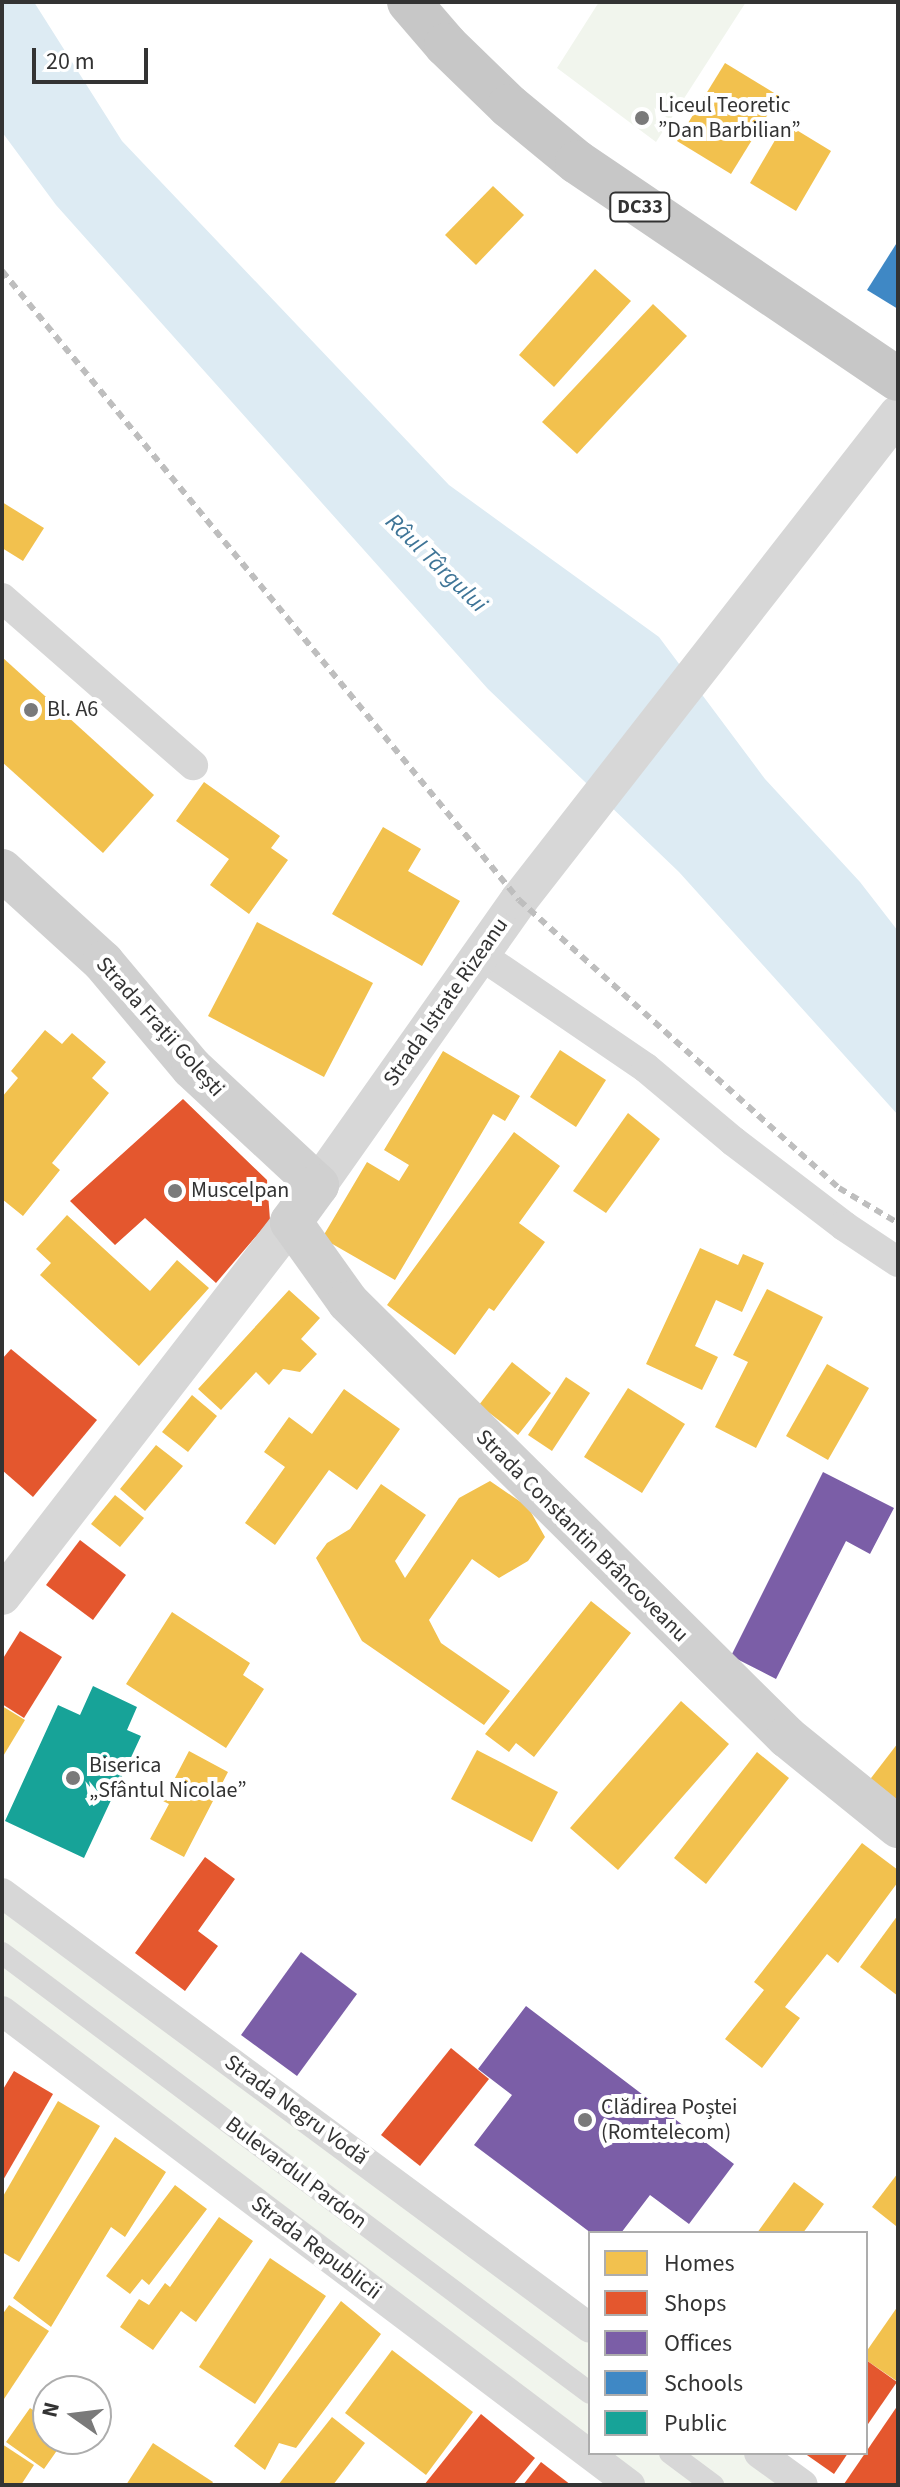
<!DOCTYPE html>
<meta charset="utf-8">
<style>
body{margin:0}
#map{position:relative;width:900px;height:2487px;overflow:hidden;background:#fff;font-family:"Source Sans 3",sans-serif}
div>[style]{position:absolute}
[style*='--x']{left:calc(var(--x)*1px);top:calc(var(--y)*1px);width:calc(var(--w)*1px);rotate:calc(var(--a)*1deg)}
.green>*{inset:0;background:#f1f5ed}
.water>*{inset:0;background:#ddebf3}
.homes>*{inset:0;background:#f2c14e}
.shops>*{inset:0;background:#e4572e}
.offices>*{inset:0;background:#7b5ea7}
.schools>*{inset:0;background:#3f88c5}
.public>*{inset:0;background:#17a398}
.pedestrian>*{height:22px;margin:-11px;padding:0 11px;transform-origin:11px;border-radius:11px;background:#d7d7d7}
.minor>*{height:30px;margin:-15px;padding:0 15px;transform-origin:15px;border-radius:15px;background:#d7d7d7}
.tertiary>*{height:38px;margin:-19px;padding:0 19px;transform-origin:19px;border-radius:19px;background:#d7d7d7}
.secondary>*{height:42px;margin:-21px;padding:0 21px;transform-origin:21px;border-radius:21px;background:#d0d0d0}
.trunk>*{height:44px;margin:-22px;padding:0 22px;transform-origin:22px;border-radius:22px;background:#c7c7c7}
.rail>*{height:6px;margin-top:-3px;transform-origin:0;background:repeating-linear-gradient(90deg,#bebebe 0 8px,transparent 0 14px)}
.dots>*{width:22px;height:22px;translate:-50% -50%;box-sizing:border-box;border:4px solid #fff;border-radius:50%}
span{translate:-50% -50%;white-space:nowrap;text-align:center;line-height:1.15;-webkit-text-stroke:8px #fff;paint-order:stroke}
.shield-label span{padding:2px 6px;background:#fff;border:2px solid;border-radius:6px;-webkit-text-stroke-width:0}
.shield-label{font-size:20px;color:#333;font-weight:700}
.poi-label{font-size:22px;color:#333}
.left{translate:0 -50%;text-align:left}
.street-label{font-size:22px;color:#333}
.water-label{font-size:24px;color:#3f7597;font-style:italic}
.frame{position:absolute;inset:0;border:4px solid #333;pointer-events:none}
.legend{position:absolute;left:588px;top:2231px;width:280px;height:224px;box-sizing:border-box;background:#fff;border:2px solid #adadad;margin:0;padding:10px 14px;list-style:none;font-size:24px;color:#333}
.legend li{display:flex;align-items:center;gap:16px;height:40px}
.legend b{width:40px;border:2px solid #adadad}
.north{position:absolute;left:32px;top:2375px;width:80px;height:80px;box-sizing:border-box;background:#fff;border:2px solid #adadad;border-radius:50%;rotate:284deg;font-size:22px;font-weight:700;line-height:32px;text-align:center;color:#333}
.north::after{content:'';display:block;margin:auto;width:28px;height:36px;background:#7a7a7a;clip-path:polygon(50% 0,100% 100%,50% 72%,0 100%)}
.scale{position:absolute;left:32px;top:48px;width:116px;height:36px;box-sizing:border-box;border:4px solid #333;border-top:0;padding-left:10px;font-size:24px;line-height:28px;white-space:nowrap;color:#333;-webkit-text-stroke:6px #fff;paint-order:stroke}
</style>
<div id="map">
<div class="green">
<div style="clip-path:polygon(599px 2px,746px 2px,656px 142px,557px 68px)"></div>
<div style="clip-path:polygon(2px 1901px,590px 2339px,590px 2442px,2px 2009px)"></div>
<div style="clip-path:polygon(605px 2453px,746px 2453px,791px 2485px,648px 2485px)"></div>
</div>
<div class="water">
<div style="clip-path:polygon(2px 2px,34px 2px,122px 141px,449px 485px,659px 637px,765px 779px,860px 882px,898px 931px,898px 1115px,679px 872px,488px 689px,56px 205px,2px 132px)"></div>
</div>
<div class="homes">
<div style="clip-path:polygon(725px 63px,779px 96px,731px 174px,677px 141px)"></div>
<div style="clip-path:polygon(785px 123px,831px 151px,796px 211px,750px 183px)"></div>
<div style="clip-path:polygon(493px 186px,524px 215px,476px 265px,445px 235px)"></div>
<div style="clip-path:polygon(595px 269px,631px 301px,554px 387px,519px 355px)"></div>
<div style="clip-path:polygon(653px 304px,687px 336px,577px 454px,542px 422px)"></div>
<div style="clip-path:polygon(2px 502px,44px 528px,23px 561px,2px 548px)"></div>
<div style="clip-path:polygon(2px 657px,154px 795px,103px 853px,2px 762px)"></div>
<div style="clip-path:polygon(204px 782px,280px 836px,271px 848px,288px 860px,249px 914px,210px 885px,229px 859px,176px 821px)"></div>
<div style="clip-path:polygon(383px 827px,421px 849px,408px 871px,460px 901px,422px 966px,332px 914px)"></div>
<div style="clip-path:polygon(257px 922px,373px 983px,324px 1077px,208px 1016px)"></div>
<div style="clip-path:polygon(45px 1030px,62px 1044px,72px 1033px,106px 1062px,92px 1078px,109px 1093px,52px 1163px,60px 1170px,23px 1216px,2px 1199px,2px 1097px,18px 1078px,11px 1071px)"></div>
<div style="clip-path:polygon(560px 1050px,606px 1080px,576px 1127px,530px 1097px)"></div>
<div style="clip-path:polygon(443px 1051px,520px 1096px,505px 1121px,493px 1114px,395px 1280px,322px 1238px,367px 1162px,399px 1181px,409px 1165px,384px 1150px)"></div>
<div style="clip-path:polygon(628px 1113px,660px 1139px,606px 1213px,573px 1191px)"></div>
<div style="clip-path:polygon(514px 1132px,560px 1166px,519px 1223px,545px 1242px,494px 1311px,489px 1308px,455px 1355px,387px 1305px)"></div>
<div style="clip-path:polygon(67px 1215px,150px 1291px,177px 1260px,209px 1288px,139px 1366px,40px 1275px,51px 1263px,36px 1249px)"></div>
<div style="clip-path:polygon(700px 1248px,738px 1265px,743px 1254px,764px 1263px,742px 1312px,716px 1300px,695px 1346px,718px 1357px,702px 1390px,646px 1364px)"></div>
<div style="clip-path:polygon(767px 1289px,823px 1317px,756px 1448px,715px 1427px,748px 1362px,733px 1355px)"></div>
<div style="clip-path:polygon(289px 1290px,320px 1318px,301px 1339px,317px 1354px,300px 1372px,283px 1369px,269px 1385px,256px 1372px,221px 1410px,198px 1389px)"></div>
<div style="clip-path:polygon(512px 1362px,551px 1393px,518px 1435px,479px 1405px)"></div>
<div style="clip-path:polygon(827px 1364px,869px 1388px,828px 1460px,786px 1436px)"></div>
<div style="clip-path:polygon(566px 1377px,590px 1393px,552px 1451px,528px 1435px)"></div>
<div style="clip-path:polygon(628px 1388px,685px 1424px,642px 1493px,584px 1457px)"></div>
<div style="clip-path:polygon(344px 1389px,400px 1429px,357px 1490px,329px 1470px,275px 1545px,245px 1523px,285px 1467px,264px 1452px,289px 1417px,312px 1434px)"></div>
<div style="clip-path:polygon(192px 1395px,217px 1416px,188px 1452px,162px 1432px)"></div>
<div style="clip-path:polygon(156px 1445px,183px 1466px,145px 1511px,120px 1489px)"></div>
<div style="clip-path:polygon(490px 1481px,528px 1507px,545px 1537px,528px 1561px,499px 1578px,472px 1559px,429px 1620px,441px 1643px,510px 1691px,484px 1725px,362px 1641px,316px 1558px,327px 1543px,350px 1529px,381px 1484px,426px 1515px,395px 1561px,405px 1578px,459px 1498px)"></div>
<div style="clip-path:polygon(115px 1495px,144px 1518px,120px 1547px,91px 1524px)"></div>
<div style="clip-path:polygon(591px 1601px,631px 1633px,534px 1757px,516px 1743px,509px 1752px,485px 1734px)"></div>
<div style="clip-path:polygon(172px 1612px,250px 1663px,243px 1675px,264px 1689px,226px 1748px,126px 1684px)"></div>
<div style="clip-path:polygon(681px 1701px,729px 1744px,618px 1870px,570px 1828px)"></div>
<div style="clip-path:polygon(2px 1706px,25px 1720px,2px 1758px)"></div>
<div style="clip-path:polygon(898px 1743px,898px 1802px,868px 1782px)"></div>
<div style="clip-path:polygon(477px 1750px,558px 1792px,532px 1842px,451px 1799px)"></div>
<div style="clip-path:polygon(189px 1751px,228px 1772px,184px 1857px,150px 1839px,169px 1804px,163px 1801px)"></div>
<div style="clip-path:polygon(757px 1752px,789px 1778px,706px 1884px,674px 1858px)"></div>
<div style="clip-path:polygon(862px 1843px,898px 1870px,898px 1882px,838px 1963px,827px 1954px,785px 2007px,800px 2018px,762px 2068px,725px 2039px,764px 1990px,754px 1982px)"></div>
<div style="clip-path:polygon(898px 1915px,898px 1996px,860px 1967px)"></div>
<div style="clip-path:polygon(58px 2101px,100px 2126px,19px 2262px,2px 2252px,2px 2198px)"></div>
<div style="clip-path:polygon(115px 2137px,166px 2172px,125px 2237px,111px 2227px,51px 2327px,13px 2298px)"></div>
<div style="clip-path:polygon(898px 2173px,898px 2223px,896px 2226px,872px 2207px)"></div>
<div style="clip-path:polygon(794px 2182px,824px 2204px,803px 2233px,757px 2233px)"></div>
<div style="clip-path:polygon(175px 2185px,207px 2209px,149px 2285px,142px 2279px,130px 2294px,106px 2276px)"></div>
<div style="clip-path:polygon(219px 2217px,253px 2241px,196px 2322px,181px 2311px,153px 2350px,120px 2327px,139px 2299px,149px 2305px,165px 2283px,170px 2287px)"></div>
<div style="clip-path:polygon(270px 2258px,326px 2296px,255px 2404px,199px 2367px)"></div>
<div style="clip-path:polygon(341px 2301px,381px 2334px,296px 2448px,279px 2443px,265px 2470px,234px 2446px)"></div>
<div style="clip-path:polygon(9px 2305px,49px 2331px,2px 2402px,2px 2315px)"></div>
<div style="clip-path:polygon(898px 2306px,898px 2382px,866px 2360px,866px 2352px)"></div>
<div style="clip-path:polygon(392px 2350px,473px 2412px,426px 2475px,345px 2413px)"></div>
<div style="clip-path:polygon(30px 2408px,48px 2420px,48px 2439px,65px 2439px,44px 2469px,6px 2442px)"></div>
<div style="clip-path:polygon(332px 2417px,365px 2443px,333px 2485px,278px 2485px)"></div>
<div style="clip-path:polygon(153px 2443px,213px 2482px,211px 2485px,126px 2485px)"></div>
<div style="clip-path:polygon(2px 2444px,34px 2465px,21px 2485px,2px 2485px)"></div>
</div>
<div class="shops">
<div style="clip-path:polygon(183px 1099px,267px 1180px,270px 1220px,216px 1283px,145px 1218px,115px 1245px,70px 1201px)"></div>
<div style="clip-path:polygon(11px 1349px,97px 1420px,33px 1497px,2px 1470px,2px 1359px)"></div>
<div style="clip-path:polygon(80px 1540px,126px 1575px,93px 1620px,46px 1585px)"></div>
<div style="clip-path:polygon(20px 1631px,62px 1657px,24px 1718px,2px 1704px,2px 1660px)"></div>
<div style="clip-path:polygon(205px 1857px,235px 1879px,198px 1931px,218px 1946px,185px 1991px,135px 1953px)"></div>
<div style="clip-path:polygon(451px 2048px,489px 2079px,420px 2166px,381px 2135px)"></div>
<div style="clip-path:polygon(14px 2071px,53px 2094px,2px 2182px,2px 2091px)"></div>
<div style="clip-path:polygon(866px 2360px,897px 2382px,866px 2427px)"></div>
<div style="clip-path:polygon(898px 2405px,898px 2485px,846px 2485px,844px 2484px)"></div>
<div style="clip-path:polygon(481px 2414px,535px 2458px,513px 2485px,424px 2485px)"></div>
<div style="clip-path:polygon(804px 2453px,848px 2453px,834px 2474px)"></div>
<div style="clip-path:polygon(541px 2462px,571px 2485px,523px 2485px)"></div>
</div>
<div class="offices">
<div style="clip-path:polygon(823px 1472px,894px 1508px,870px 1554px,846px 1541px,776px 1679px,731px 1656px)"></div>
<div style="clip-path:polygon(301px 1952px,357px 1994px,297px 2076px,241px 2035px)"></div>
<div style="clip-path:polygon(526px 2006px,734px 2164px,689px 2224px,650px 2195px,621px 2233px,591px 2233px,474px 2145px,512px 2095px,478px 2069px)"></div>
</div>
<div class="schools">
<div style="clip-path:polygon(898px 241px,898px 309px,867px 290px)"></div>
</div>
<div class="public">
<div style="clip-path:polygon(93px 1686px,137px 1707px,127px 1730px,141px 1736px,84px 1858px,5px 1821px,58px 1705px,80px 1715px)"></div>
</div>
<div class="pedestrian">
<div style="--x:2;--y:1953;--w:734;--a:36.81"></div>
<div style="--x:670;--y:2453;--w:54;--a:36.7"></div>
</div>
<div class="minor">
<div style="--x:2;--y:598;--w:254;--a:41.2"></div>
<div style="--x:479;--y:954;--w:202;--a:34.3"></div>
<div style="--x:646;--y:1068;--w:114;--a:40"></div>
<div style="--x:733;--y:1141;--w:140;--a:37.4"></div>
<div style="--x:844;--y:1226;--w:65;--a:33.7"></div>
<div style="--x:2;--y:1893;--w:731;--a:36.49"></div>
<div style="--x:2;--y:2011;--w:787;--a:37.04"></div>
<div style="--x:759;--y:2453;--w:54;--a:36"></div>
</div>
<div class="tertiary">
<div style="--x:318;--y:1185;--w:349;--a:-54.8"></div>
<div style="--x:519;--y:900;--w:616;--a:-52.05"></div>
<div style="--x:2;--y:1596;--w:473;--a:-52.3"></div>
</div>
<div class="secondary">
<div style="--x:2;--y:870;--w:137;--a:42.3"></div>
<div style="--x:103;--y:962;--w:138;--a:50"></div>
<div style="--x:192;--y:1068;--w:172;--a:42.9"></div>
<div style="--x:318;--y:1185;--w:46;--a:126.1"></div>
<div style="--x:291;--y:1222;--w:98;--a:54.5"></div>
<div style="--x:348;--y:1302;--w:618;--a:44.74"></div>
<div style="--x:787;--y:1737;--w:143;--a:39"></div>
</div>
<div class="trunk">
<div style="--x:409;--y:2;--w:57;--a:49.3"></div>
<div style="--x:446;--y:45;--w:88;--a:44.1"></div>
<div style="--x:509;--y:106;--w:88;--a:39.5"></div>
<div style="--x:577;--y:162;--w:387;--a:34.1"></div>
</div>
<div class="rail">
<div style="--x:2;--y:271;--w:814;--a:50.58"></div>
<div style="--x:519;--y:900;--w:431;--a:42"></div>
<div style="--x:839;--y:1188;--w:69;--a:30.7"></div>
</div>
<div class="dots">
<div style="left:642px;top:118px;background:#7a7a7a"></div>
<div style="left:31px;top:710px;background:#7a7a7a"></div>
<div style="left:175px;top:1191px;background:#7a7a7a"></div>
<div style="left:73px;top:1778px;background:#7a7a7a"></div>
<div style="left:585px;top:2120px;background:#7a7a7a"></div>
</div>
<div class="shield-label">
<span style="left:640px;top:207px">DC33</span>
</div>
<div class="poi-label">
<span class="left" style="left:658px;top:118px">Liceul Teoretic<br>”Dan Barbilian”</span>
<span class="left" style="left:47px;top:710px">Bl. A6</span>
<span class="left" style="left:191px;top:1191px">Muscelpan</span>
<span class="left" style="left:89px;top:1778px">Biserica<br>„Sfântul Nicolae”</span>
<span class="left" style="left:601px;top:2120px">Clădirea Poștei<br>(Romtelecom)</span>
</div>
<div class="street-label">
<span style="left:446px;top:1002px;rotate:-55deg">Strada Istrate Rizeanu</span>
<span style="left:160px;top:1027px;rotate:48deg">Strada Frații Golești</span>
<span style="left:582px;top:1536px;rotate:45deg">Strada Constantin Brâncoveanu</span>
<span style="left:296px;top:2110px;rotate:36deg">Strada Negru Vodă</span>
<span style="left:296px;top:2173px;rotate:37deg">Bulevardul Pardon</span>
<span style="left:316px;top:2248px;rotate:37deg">Strada Republicii</span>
</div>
<div class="water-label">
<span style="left:436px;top:563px;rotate:44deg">Râul Târgului</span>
</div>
<div class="frame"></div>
<ul class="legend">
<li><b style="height:22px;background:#f2c14e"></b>Homes</li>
<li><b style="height:22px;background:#e4572e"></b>Shops</li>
<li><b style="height:22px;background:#7b5ea7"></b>Offices</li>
<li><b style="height:22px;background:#3f88c5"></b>Schools</li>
<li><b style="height:22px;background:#17a398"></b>Public</li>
</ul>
<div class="north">N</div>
<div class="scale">20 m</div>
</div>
